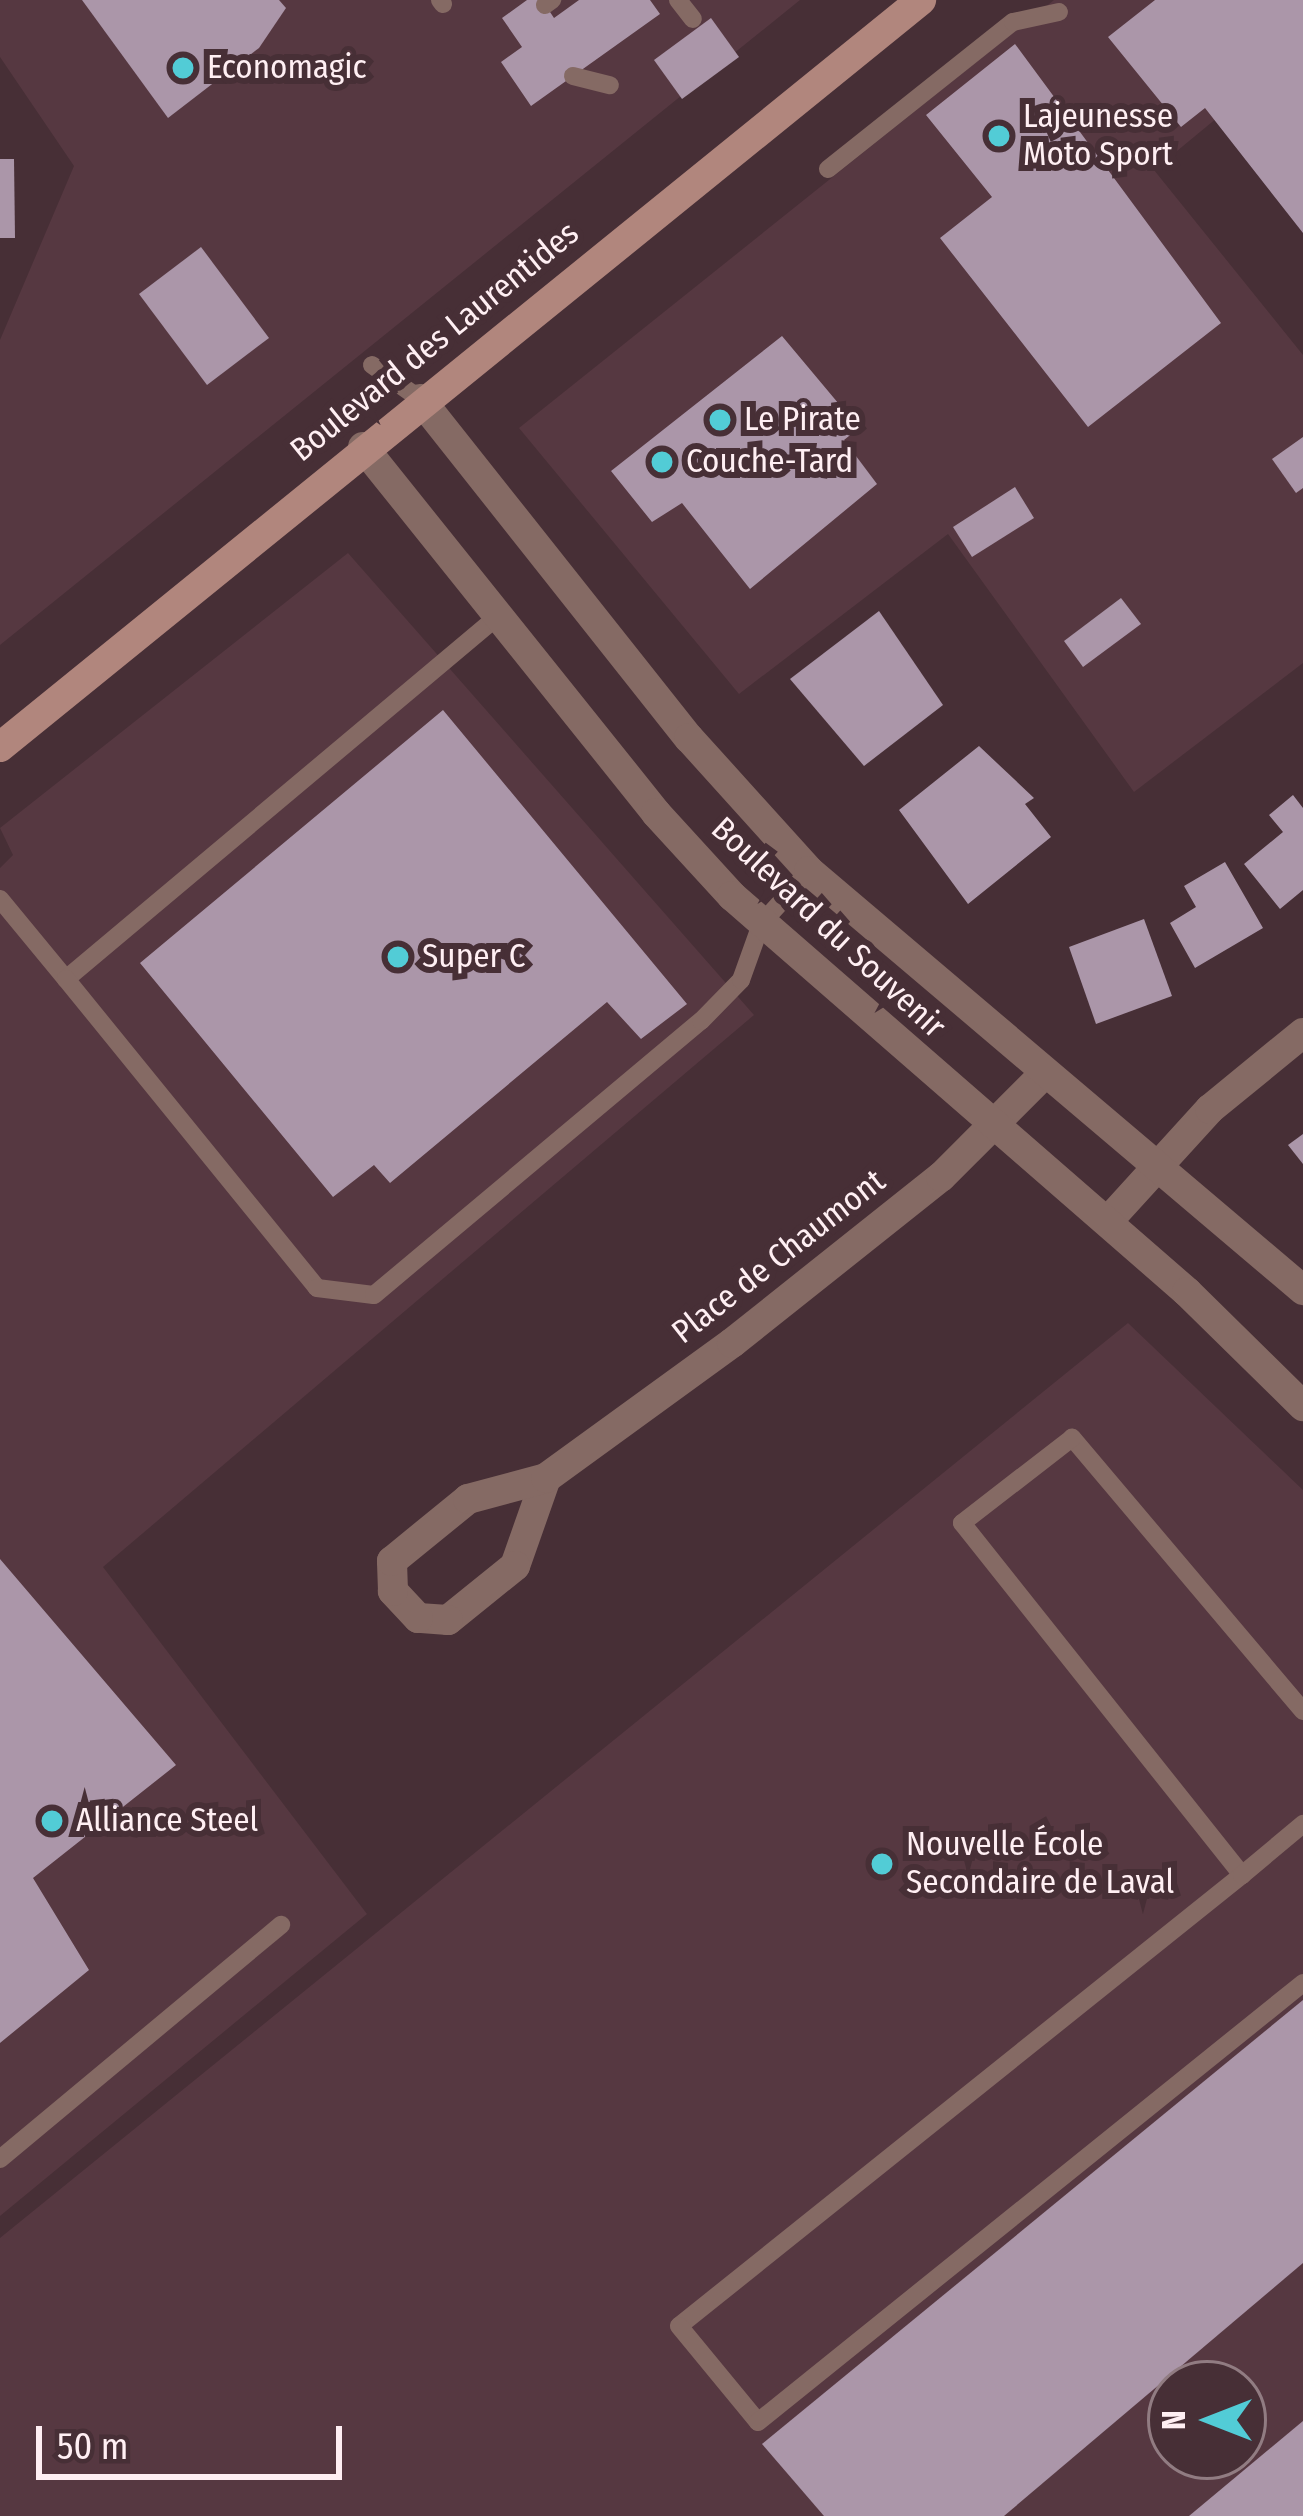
<!DOCTYPE html>
<meta charset="utf-8">
<style>
body{margin:0}
#map{position:relative;width:1303px;height:2516px;overflow:hidden;background:#472f36;font-family:"Fira Sans Condensed",sans-serif}
div>[style]{position:absolute}
[style*='--x']{left:calc(var(--x)*1px);top:calc(var(--y)*1px);width:calc(var(--w)*1px);rotate:calc(var(--a)*1deg)}
.built>*{inset:0;background:#563841}
.building>*{inset:0;background:#ab96a9}
.service>*{height:18px;margin:-9px;padding:0 9px;transform-origin:9px;border-radius:9px;background:#856a64}
.minor>*{height:30px;margin:-15px;padding:0 15px;transform-origin:15px;border-radius:15px;background:#856a64}
.tertiary>*{height:30px;margin:-15px;padding:0 15px;transform-origin:15px;border-radius:15px;background:#856a64}
.secondary>*{height:30px;margin:-15px;padding:0 15px;transform-origin:15px;border-radius:15px;background:#b1867d}
.dots>*{width:33px;height:33px;translate:-50% -50%;box-sizing:border-box;border:6px solid #472f36;border-radius:50%}
span{translate:-50% -50%;white-space:nowrap;text-align:center;line-height:1.15;-webkit-text-stroke:12px #472f36;paint-order:stroke}
.poi-label{font-size:33px;color:#ffeff3}
.left{translate:0 -50%;text-align:left}
.street-label{font-size:33px;color:#ffeff3}
.north{position:absolute;left:1147px;top:2360px;width:120px;height:120px;box-sizing:border-box;background:#472f36;border:3px solid #917c82;border-radius:50%;rotate:270deg;font-size:33px;font-weight:700;line-height:48px;text-align:center;color:#ffeff3}
.north::after{content:'';display:block;margin:auto;width:42px;height:54px;background:#52ccd6;clip-path:polygon(50% 0,100% 100%,50% 72%,0 100%)}
.scale{position:absolute;left:36px;top:2426px;width:306px;height:54px;box-sizing:border-box;border:6px solid #ffeff3;border-top:0;padding-left:15px;font-size:36px;line-height:42px;white-space:nowrap;color:#ffeff3;-webkit-text-stroke:9px #472f36;paint-order:stroke}
</style>
<div id="map">
<div class="built">
<div style="clip-path:polygon(0 0,800px 0,0 645px,0 340px,74px 166px,0 57px)"></div>
<div style="clip-path:polygon(1054px 0,1303px 0,1303px 47px,1154px 170px,1303px 355px,1303px 663px,1134px 792px,948px 534px,739px 694px,519px 428px)"></div>
<div style="clip-path:polygon(348px 553px,754px 1015px,103px 1567px,367px 1914px,0 2216px,0 868px,13px 855px,0 828px)"></div>
<div style="clip-path:polygon(evenodd,1128px 1323px,1303px 1490px,1303px 2516px,0 2516px,0 2238px,1128px 1323px,1171px 2384px,1243px 2384px,1243px 2456px,1171px 2456px,1171px 2384px)"></div>
</div>
<div class="building">
<div style="clip-path:polygon(82px 0,279px 0,286px 8px,259px 48px,168px 118px)"></div>
<div style="clip-path:polygon(527px 0,542px 0,554px 18px,579px 0,650px 0,660px 14px,531px 106px,501px 62px,522px 47px,502px 18px)"></div>
<div style="clip-path:polygon(1155px 0,1303px 0,1303px 233px,1205px 108px,1181px 127px,1108px 37px)"></div>
<div style="clip-path:polygon(711px 18px,739px 57px,682px 99px,654px 60px)"></div>
<div style="clip-path:polygon(1015px 44px,1221px 323px,1088px 427px,940px 238px,992px 197px,926px 115px)"></div>
<div style="clip-path:polygon(0 159px,14px 159px,15px 238px,0 238px)"></div>
<div style="clip-path:polygon(201px 247px,269px 338px,207px 385px,139px 294px)"></div>
<div style="clip-path:polygon(782px 336px,859px 428px,844px 440px,877px 484px,750px 589px,682px 503px,652px 522px,611px 471px)"></div>
<div style="clip-path:polygon(1303px 437px,1303px 488px,1296px 493px,1272px 459px)"></div>
<div style="clip-path:polygon(1015px 487px,1034px 518px,972px 557px,953px 527px)"></div>
<div style="clip-path:polygon(1121px 598px,1141px 624px,1083px 667px,1064px 641px)"></div>
<div style="clip-path:polygon(879px 611px,943px 705px,864px 766px,790px 679px)"></div>
<div style="clip-path:polygon(443px 710px,687px 1004px,641px 1039px,607px 1002px,390px 1183px,374px 1165px,333px 1197px,140px 963px)"></div>
<div style="clip-path:polygon(979px 746px,1034px 798px,1025px 804px,1051px 837px,968px 904px,899px 810px)"></div>
<div style="clip-path:polygon(1293px 795px,1303px 808px,1303px 890px,1280px 909px,1244px 864px,1283px 832px,1269px 815px)"></div>
<div style="clip-path:polygon(1225px 862px,1263px 928px,1195px 968px,1170px 923px,1196px 907px,1184px 886px)"></div>
<div style="clip-path:polygon(1144px 919px,1172px 996px,1096px 1024px,1069px 947px)"></div>
<div style="clip-path:polygon(1303px 1134px,1303px 1164px,1288px 1145px)"></div>
<div style="clip-path:polygon(0 1559px,176px 1765px,33px 1878px,89px 1970px,0 2043px)"></div>
<div style="clip-path:polygon(1303px 2000px,1303px 2263px,1004px 2516px,824px 2516px,762px 2444px)"></div>
<div style="clip-path:polygon(1303px 2421px,1303px 2516px,1189px 2516px)"></div>
</div>
<div class="service">
<div style="--x:440;--y:0;--w:5;--a:53"></div>
<div style="--x:678;--y:0;--w:24;--a:52"></div>
<div style="--x:545;--y:5;--w:9;--a:-36"></div>
<div style="--x:573;--y:76;--w:38;--a:14"></div>
<div style="--x:828;--y:169;--w:236;--a:-38.5"></div>
<div style="--x:1013;--y:22;--w:47;--a:-12.3"></div>
<div style="--x:372;--y:365;--w:59;--a:35.3"></div>
<div style="--x:0;--y:899;--w:104;--a:50.5"></div>
<div style="--x:66;--y:979;--w:563;--a:-40.03"></div>
<div style="--x:66;--y:979;--w:398;--a:50.9"></div>
<div style="--x:317;--y:1288;--w:57;--a:7"></div>
<div style="--x:374;--y:1295;--w:427;--a:-40"></div>
<div style="--x:701;--y:1021;--w:57;--a:-45.7"></div>
<div style="--x:741;--y:980;--w:59;--a:-70.3"></div>
<div style="--x:761;--y:924;--w:72;--a:-47.8"></div>
<div style="--x:1303;--y:1711;--w:358;--a:-130.2"></div>
<div style="--x:1072;--y:1438;--w:139;--a:142.3"></div>
<div style="--x:962;--y:1523;--w:450;--a:51.5"></div>
<div style="--x:1242;--y:1875;--w:721;--a:141.3"></div>
<div style="--x:679;--y:2326;--w:124;--a:50.5"></div>
<div style="--x:758;--y:2422;--w:700;--a:-38.85"></div>
<div style="--x:1242;--y:1875;--w:80;--a:-39.9"></div>
<div style="--x:0;--y:2159;--w:366;--a:-39.8"></div>
</div>
<div class="minor">
<div style="--x:1108;--y:1221;--w:151;--a:-47.7"></div>
<div style="--x:1210;--y:1109;--w:120;--a:-39.3"></div>
<div style="--x:546;--y:1478;--w:93;--a:109.4"></div>
<div style="--x:515;--y:1566;--w:86;--a:141.1"></div>
<div style="--x:448;--y:1620;--w:30;--a:-176"></div>
<div style="--x:418;--y:1618;--w:37;--a:-133"></div>
<div style="--x:393;--y:1591;--w:30;--a:-92"></div>
<div style="--x:392;--y:1561;--w:98;--a:-39.2"></div>
<div style="--x:468;--y:1499;--w:81;--a:-15.1"></div>
<div style="--x:546;--y:1478;--w:230;--a:-36"></div>
<div style="--x:732;--y:1343;--w:267;--a:-38.5"></div>
<div style="--x:941;--y:1177;--w:143;--a:-45"></div>
</div>
<div class="tertiary">
<div style="--x:420;--y:399;--w:433;--a:51.6"></div>
<div style="--x:689;--y:738;--w:179;--a:47.9"></div>
<div style="--x:809;--y:871;--w:648;--a:40.3"></div>
<div style="--x:363;--y:447;--w:469;--a:51.3"></div>
<div style="--x:656;--y:813;--w:113;--a:47.5"></div>
<div style="--x:732;--y:896;--w:603;--a:41.03"></div>
<div style="--x:1187;--y:1292;--w:163;--a:44.5"></div>
</div>
<div class="secondary">
<div style="--x:0;--y:747;--w:1186;--a:-39.04"></div>
</div>
<div class="dots">
<div style="left:183px;top:68px;background:#52ccd6"></div>
<div style="left:999px;top:136px;background:#52ccd6"></div>
<div style="left:720px;top:420px;background:#52ccd6"></div>
<div style="left:662px;top:462px;background:#52ccd6"></div>
<div style="left:398px;top:957px;background:#52ccd6"></div>
<div style="left:52px;top:1821px;background:#52ccd6"></div>
<div style="left:882px;top:1864px;background:#52ccd6"></div>
</div>
<div class="poi-label">
<span class="left" style="left:207px;top:68px">Economagic</span>
<span class="left" style="left:1023px;top:136px">Lajeunesse<br>Moto Sport</span>
<span class="left" style="left:744px;top:420px">Le Pirate</span>
<span class="left" style="left:686px;top:462px">Couche-Tard</span>
<span class="left" style="left:422px;top:957px">Super C</span>
<span class="left" style="left:76px;top:1821px">Alliance Steel</span>
<span class="left" style="left:906px;top:1864px">Nouvelle École<br>Secondaire de Laval</span>
</div>
<div class="street-label">
<span style="left:435px;top:342px;rotate:-39deg">Boulevard des Laurentides</span>
<span style="left:828px;top:928px;rotate:43deg">Boulevard du Souvenir</span>
<span style="left:779px;top:1257px;rotate:-38deg">Place de Chaumont</span>
</div>
<div class="north">N</div>
<div class="scale">50 m</div>
</div>
